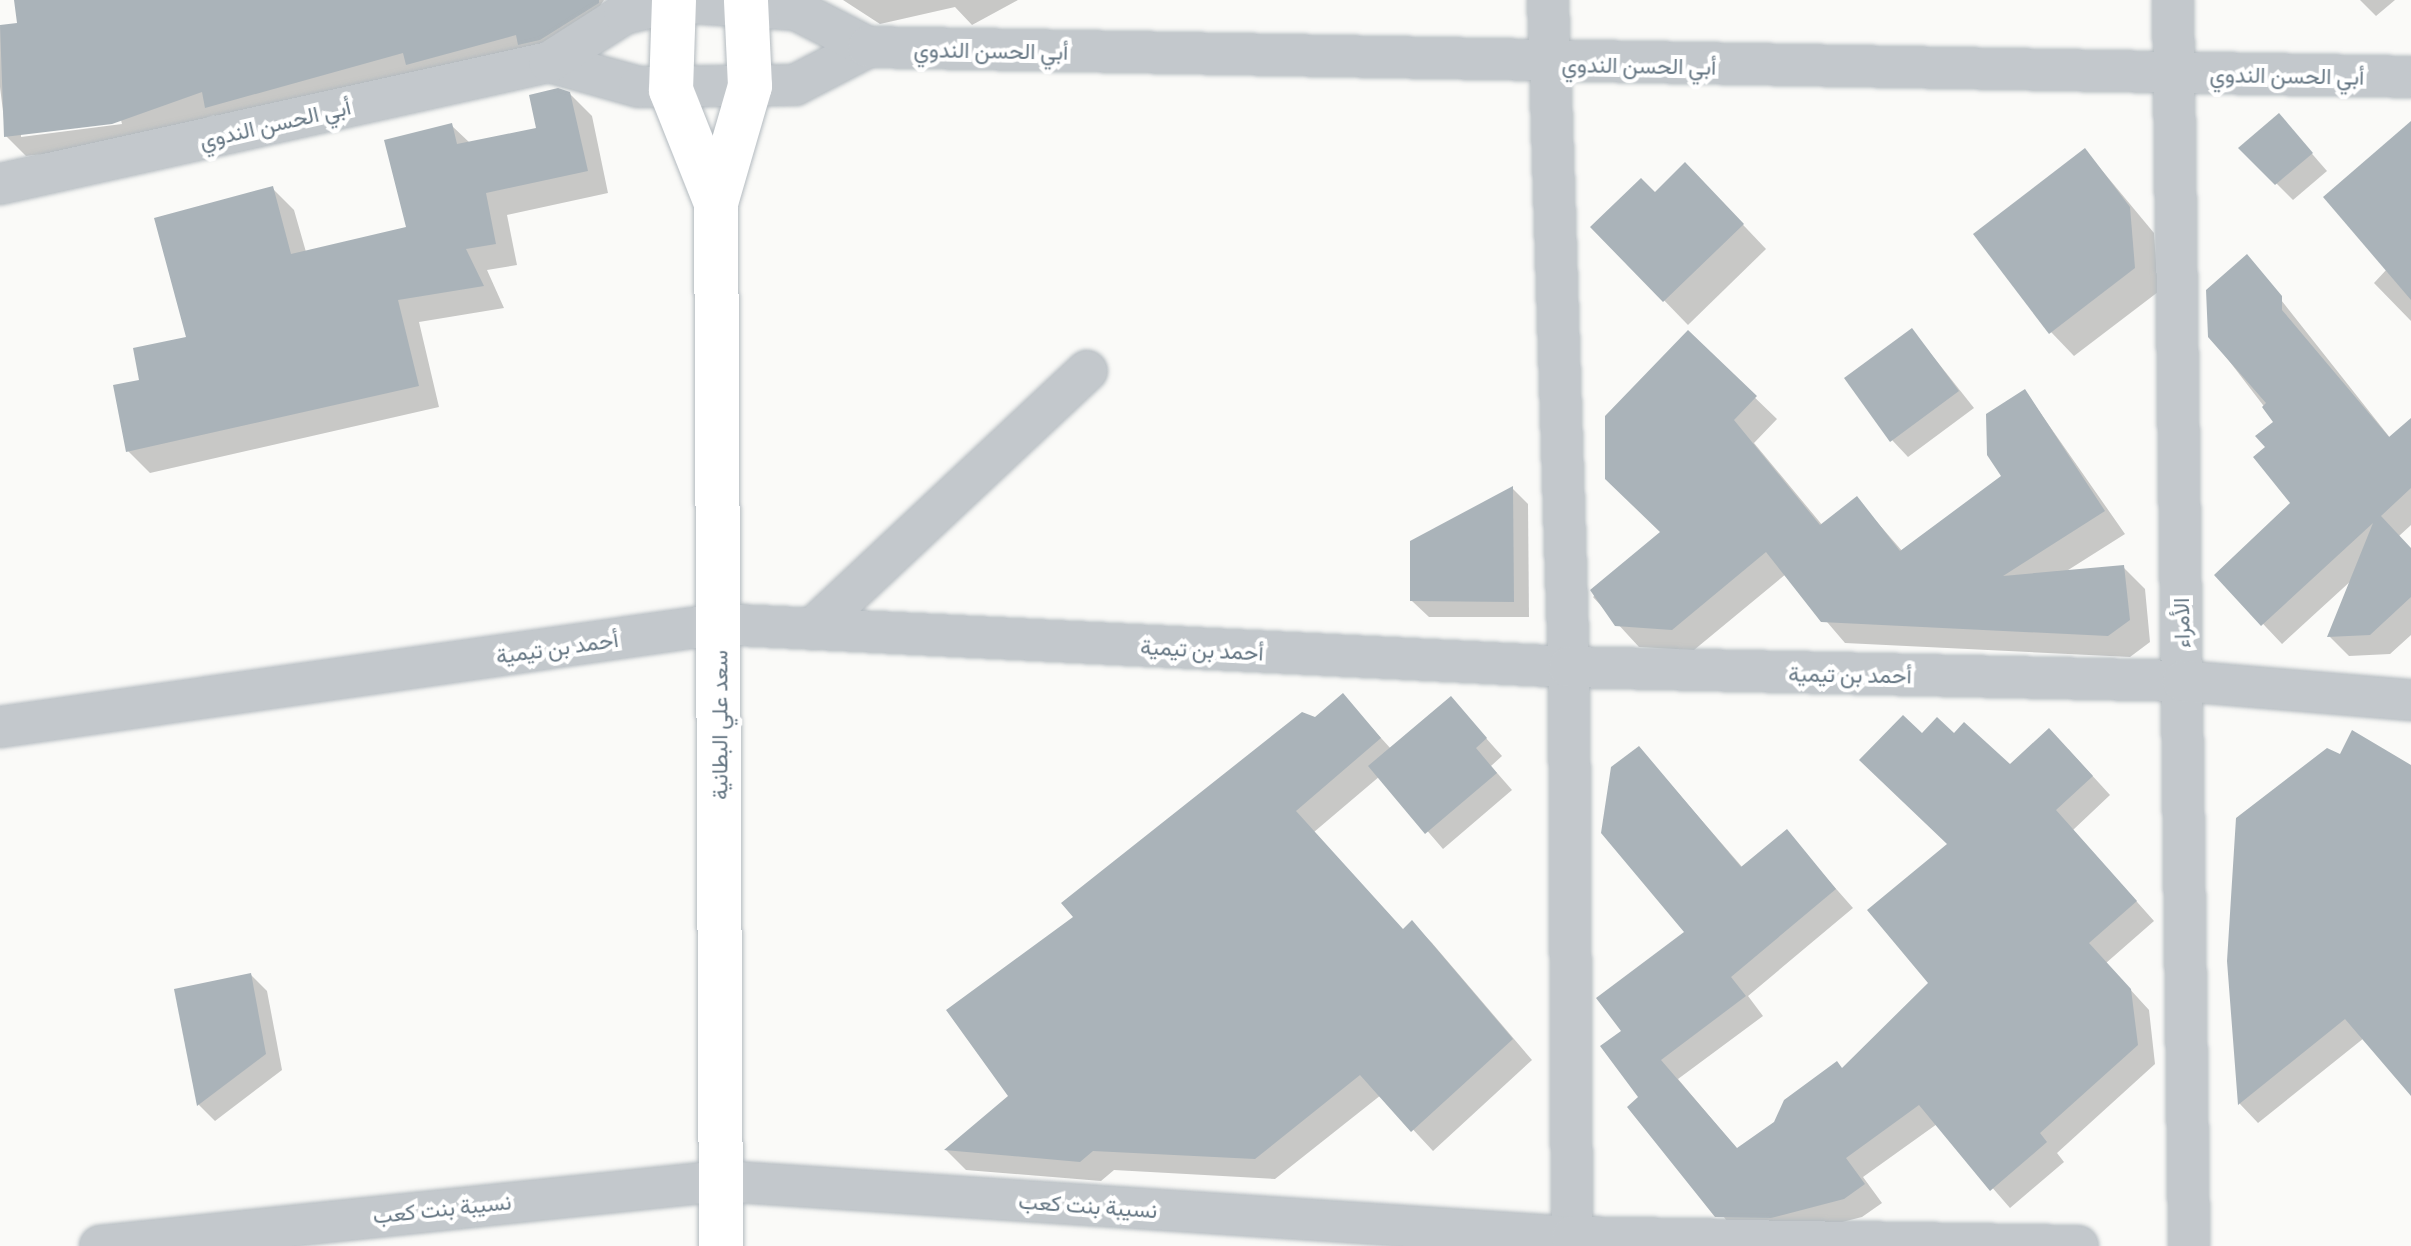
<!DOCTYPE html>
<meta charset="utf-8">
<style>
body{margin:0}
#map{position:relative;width:2411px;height:1246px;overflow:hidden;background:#fafaf8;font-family:Ubuntu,Vazirmatn,sans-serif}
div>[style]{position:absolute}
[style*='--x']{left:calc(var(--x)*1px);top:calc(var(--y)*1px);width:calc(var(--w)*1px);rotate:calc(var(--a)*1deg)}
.shadow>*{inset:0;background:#0003}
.building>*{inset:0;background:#aab3b9}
.roads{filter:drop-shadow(0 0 2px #b3babf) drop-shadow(0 0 2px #b3babf)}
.street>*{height:40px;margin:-20px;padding:0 20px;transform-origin:20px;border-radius:20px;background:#c3c8cc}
.secondary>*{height:44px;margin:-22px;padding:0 22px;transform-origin:22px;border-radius:22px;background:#fff}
span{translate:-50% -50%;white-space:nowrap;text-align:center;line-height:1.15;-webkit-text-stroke:8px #fff;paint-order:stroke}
.street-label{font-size:22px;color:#657683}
</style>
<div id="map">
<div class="shadow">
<div style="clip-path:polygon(evenodd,16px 0,604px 0,566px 56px,227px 127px,214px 115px,133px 143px,26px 156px,6px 136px,0 87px,0 27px,19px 25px,16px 0,121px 120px,122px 124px,21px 137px,21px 133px,121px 120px)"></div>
<div style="clip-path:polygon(843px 0,1018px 0,972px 25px,955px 7px,880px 24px)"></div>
<div style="clip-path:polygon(2360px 0,2395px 0,2376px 16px)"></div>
<div style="clip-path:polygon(570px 94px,592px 116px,608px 193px,507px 215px,517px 265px,487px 270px,504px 308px,419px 322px,439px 407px,150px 473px,128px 451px,141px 382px,189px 339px,272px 188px,294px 210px,306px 252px,408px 228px,451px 125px,470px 143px,538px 130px)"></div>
<div style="clip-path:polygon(2279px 116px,2327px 171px,2293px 200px,2241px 148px)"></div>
<div style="clip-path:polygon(2411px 128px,2411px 321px,2374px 283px,2387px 269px)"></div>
<div style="clip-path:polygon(2085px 150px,2154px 233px,2158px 292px,2074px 356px,2051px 332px)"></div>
<div style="clip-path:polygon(1709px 189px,1766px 249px,1688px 325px,1593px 227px,1655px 194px)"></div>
<div style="clip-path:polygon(2247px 257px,2391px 439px,2411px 420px,2411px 525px,2399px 536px,2411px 549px,2411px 635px,2390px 654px,2349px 656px,2330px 637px,2353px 579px,2282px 644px,2217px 575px,2293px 503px,2268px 447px,2276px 422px,2210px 336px)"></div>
<div style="clip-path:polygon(1912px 330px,1974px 408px,1908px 457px,1892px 440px)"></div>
<div style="clip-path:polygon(1688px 333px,1777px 419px,1754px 443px,1823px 526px,1857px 499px,1903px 552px,2003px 476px,2025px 391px,2125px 534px,2065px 572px,2123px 567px,2145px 589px,2150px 642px,2130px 657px,1845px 643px,1786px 574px,1694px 650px,1639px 647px,1593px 597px,1663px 532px)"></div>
<div style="clip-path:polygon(1512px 488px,1528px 504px,1529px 617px,1429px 617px,1412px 601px)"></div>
<div style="clip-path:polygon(1343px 696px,1391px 749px,1451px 699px,1502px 756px,1491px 766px,1512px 790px,1443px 849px,1380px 776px,1314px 832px,1404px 931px,1412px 923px,1432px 943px,1532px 1060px,1433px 1151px,1381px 1095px,1275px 1179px,1114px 1170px,1101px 1181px,966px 1170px,946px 1150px,1010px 1096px,1076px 918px)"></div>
<div style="clip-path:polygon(1922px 736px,1954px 736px,2010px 767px,2068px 749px,2110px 795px,2073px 830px,2154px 921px,2106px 963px,2149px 1010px,2155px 1064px,2057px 1153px,2064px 1162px,2010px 1208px,1937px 1124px,1863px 1177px,1882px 1203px,1862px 1217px,1791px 1235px,1736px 1234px,1640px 1098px,1623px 1031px,1687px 933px,1639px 748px,1743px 868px,1786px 832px,1853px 908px,1748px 996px,1763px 1016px,1678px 1079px,1738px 1150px,1843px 1070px,1931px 983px,1949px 844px)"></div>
<div style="clip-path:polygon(2341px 757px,2411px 768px,2411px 1093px,2364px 1038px,2258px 1123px,2240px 1104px,2229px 961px)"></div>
<div style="clip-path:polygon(251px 975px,267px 991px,282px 1070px,215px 1121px,199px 1105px,176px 991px)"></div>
</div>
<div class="building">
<div style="clip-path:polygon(14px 0,599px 0,599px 3px,540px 40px,518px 45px,516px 35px,406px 65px,403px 53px,205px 108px,202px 92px,112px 124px,4px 137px,0 25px,17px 23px)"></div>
<div style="clip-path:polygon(558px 88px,570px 92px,588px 171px,486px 193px,496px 244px,466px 249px,484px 286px,398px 300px,419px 386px,126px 452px,113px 385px,139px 380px,133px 348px,186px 337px,154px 218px,273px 186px,291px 254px,406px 227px,384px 140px,452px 123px,457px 144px,536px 128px,529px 95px)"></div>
<div style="clip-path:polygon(2279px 113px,2313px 153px,2275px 185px,2238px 148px)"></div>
<div style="clip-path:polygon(2411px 121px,2411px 300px,2323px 197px)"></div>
<div style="clip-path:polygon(2085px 148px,2130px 207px,2135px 268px,2049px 334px,1973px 234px)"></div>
<div style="clip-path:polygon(1685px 162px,1744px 224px,1663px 302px,1590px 227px,1641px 178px,1655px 192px)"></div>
<div style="clip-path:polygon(2247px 254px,2282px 296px,2282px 310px,2389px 437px,2411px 418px,2411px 488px,2381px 516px,2411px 548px,2411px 597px,2370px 635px,2327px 637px,2373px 523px,2261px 626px,2214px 575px,2290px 503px,2253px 457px,2265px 447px,2255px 436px,2273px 422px,2262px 407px,2266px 403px,2208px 337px,2206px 290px)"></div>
<div style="clip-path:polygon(1912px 328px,1959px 391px,1890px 442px,1844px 378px)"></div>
<div style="clip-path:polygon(1688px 330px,1757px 396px,1734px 420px,1820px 525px,1857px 496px,1900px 551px,2001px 476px,1987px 455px,1986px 414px,2025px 389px,2105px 511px,2003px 576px,2124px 565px,2130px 620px,2108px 636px,1821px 622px,1766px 552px,1672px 630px,1615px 626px,1590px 590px,1660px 532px,1605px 479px,1605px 416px)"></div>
<div style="clip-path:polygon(1513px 486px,1514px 602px,1410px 601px,1410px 541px)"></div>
<div style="clip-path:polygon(1343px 693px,1381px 738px,1296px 811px,1403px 929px,1412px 920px,1513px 1039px,1411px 1132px,1360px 1075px,1255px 1159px,1093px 1151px,1080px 1162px,944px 1150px,1008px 1096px,946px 1010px,1073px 917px,1061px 903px,1302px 712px,1315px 717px)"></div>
<div style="clip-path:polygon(1451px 696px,1487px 738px,1476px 748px,1497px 773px,1425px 834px,1368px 766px)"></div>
<div style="clip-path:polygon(1903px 715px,1922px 733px,1937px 717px,1954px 733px,1964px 722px,2010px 764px,2049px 728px,2093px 776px,2056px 810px,2137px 901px,2089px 943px,2131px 989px,2138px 1045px,2040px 1133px,2047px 1142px,1990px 1191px,1919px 1105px,1846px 1158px,1865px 1184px,1844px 1199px,1771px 1218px,1715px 1217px,1627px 1107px,1638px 1097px,1600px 1046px,1621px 1031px,1596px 998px,1684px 932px,1601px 833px,1611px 767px,1639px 746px,1741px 867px,1787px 829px,1836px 889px,1731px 977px,1746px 996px,1661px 1060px,1737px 1148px,1774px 1122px,1784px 1100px,1837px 1061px,1842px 1068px,1928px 983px,1867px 910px,1947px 844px,1859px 760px)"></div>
<div style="clip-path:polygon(2352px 730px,2411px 765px,2411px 1096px,2345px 1019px,2238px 1105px,2227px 961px,2236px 818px,2327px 748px,2340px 754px)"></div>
<div style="clip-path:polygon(251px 973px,266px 1054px,197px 1106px,174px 989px)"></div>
</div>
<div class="roads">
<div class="street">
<div style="--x:1548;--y:0;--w:667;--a:88.2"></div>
<div style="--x:1569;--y:667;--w:579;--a:89.7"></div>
<div style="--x:2173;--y:0;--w:1246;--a:89.26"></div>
<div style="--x:549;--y:62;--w:93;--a:15.5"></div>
<div style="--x:639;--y:87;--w:156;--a:-0.7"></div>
<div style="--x:795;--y:85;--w:82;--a:-27.5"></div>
<div style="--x:0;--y:184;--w:562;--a:-12.53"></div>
<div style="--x:549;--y:62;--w:89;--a:-32.6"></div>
<div style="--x:624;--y:14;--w:51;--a:-13.5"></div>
<div style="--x:674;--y:2;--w:122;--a:3.8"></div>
<div style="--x:796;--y:10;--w:81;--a:27.2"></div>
<div style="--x:868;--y:47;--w:1543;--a:1.11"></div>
<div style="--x:812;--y:629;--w:377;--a:-43.2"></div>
<div style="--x:0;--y:727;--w:726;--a:-8.15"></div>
<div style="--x:719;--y:624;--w:851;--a:2.9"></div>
<div style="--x:1569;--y:667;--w:614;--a:1.31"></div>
<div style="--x:2183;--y:681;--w:229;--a:4.8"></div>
<div style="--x:100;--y:1246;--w:624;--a:-5.98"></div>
<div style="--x:721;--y:1181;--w:853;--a:3.76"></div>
<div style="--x:1572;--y:1237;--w:506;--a:1.02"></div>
</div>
<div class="secondary">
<div style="--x:674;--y:0;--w:90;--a:91.9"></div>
<div style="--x:671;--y:90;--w:122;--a:68.3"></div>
<div style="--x:721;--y:1246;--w:1043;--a:-90.27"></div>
<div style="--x:716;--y:203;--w:122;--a:-73.8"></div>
<div style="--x:750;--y:86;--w:86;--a:-92.7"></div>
</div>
</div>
<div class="street-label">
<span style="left:991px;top:50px;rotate:1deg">أبي الحسن الندوي</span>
<span style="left:1639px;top:65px;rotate:1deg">أبي الحسن الندوي</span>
<span style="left:2287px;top:75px;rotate:1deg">أبي الحسن الندوي</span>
<span style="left:275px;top:123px;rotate:-13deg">أبي الحسن الندوي</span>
<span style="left:2181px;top:623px;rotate:-91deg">الأمراء</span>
<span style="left:557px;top:647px;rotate:-8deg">أحمد بن تيمية</span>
<span style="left:1202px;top:649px;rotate:3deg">أحمد بن تيمية</span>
<span style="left:1850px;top:674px;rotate:1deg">أحمد بن تيمية</span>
<span style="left:719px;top:725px;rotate:-90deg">سعد علي البطانية</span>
<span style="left:1088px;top:1205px;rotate:4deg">نسيبة بنت كعب</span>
<span style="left:442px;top:1208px;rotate:-6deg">نسيبة بنت كعب</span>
</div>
</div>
